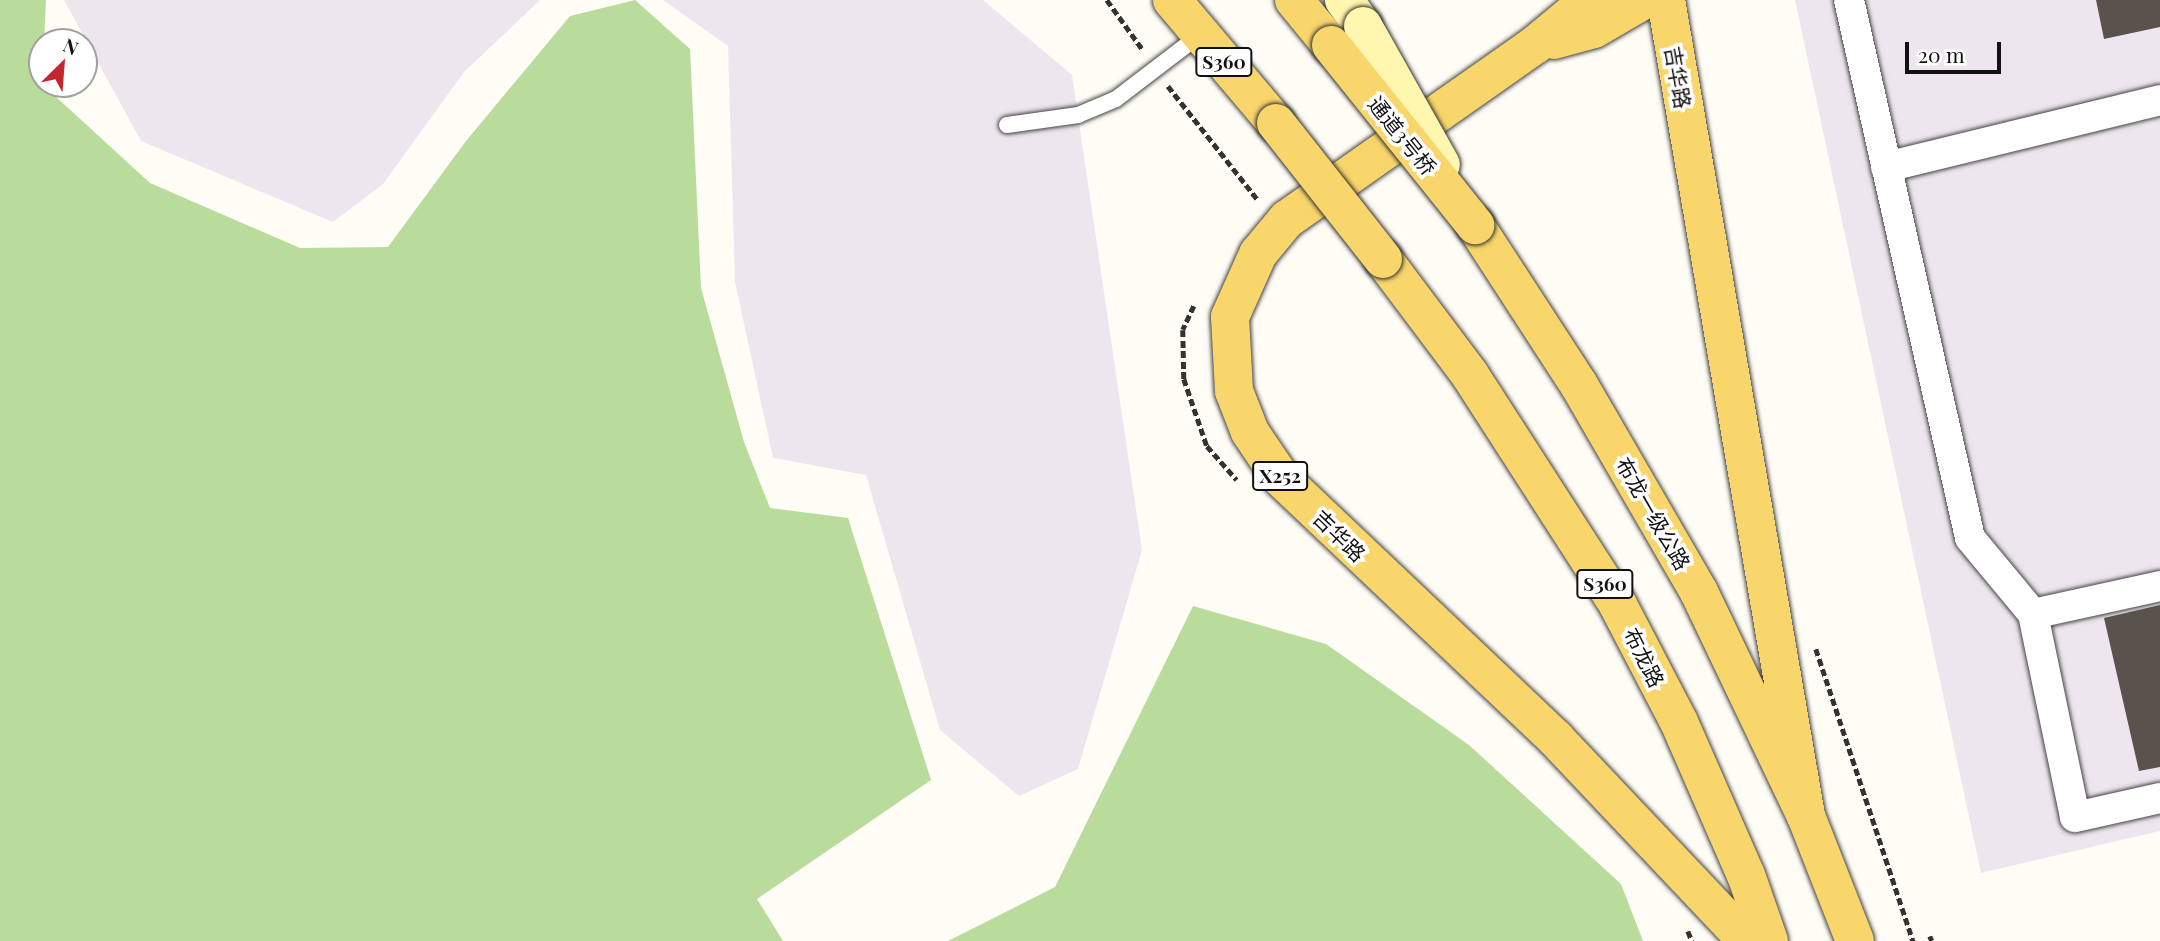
<!DOCTYPE html>
<meta charset="utf-8">
<style>
body{margin:0}
#map{position:relative;width:2160px;height:941px;overflow:hidden;background:#fffdf5;font-family:"Playfair Display","Noto Sans SC",serif}
div>[style]{position:absolute}
[style*='--x']{left:calc(var(--x)*1px);top:calc(var(--y)*1px);width:calc(var(--w)*1px);rotate:calc(var(--a)*1deg)}
.industrial>*{inset:0;background:#eee6ef}
.forest>*{inset:0;background:#b9dc9c}
.building>*{inset:0;background:#5a524d}
.path>*{height:4.5px;margin-top:-2.25px;transform-origin:0;background:repeating-linear-gradient(90deg,#333 0 7px,transparent 0 10.5px)}
.roads{filter:drop-shadow(0 0 2px #444) drop-shadow(0 0 2px #444)}
.service>*{height:16px;margin:-8px;padding:0 8px;transform-origin:8px;border-radius:8px;background:#fff}
.minor>*{height:30px;margin:-15px;padding:0 15px;transform-origin:15px;border-radius:15px;background:#fff}
.secondary>*{height:38px;margin:-19px;padding:0 19px;transform-origin:19px;border-radius:19px;background:#fff6b0}
.primary>*{height:38px;margin:-19px;padding:0 19px;transform-origin:19px;border-radius:19px;background:#f9d66b}
.bridges{filter:drop-shadow(0 0 2px #333) drop-shadow(0 0 2px #333)}
.secondary-bridge>*{height:38px;margin:-19px;padding:0 19px;transform-origin:19px;border-radius:19px;background:#fff6b0}
.primary-bridge>*{height:38px;margin:-19px;padding:0 19px;transform-origin:19px;border-radius:19px;background:#f9d66b}
span{translate:-50% -50%;white-space:nowrap;text-align:center;line-height:1.15;-webkit-text-stroke:7px #fff;paint-order:stroke}
.shield-label span{padding:2px 5px;background:#fff;border:2px solid;border-radius:5px;-webkit-text-stroke-width:0}
.shield-label{font-size:19px;color:#111;font-weight:700}
.street-label{font-size:21px;color:#111}
.north{position:absolute;left:28px;top:28px;width:70px;height:70px;box-sizing:border-box;background:#fff;border:2px solid #a0a0a0;border-radius:50%;rotate:25deg;font-size:19px;font-weight:700;line-height:28px;text-align:center;color:#111}
.north::after{content:'';display:block;margin:auto;width:24px;height:32px;background:#c4262e;clip-path:polygon(50% 0,100% 100%,50% 72%,0 100%)}
.scale{position:absolute;left:1905px;top:42px;width:96px;height:32px;box-sizing:border-box;border:4px solid #111;border-top:0;padding-left:9px;font-size:21px;line-height:24px;white-space:nowrap;color:#111;-webkit-text-stroke:5px #fff;paint-order:stroke}
</style>
<div id="map">
<div class="industrial">
<div style="clip-path:polygon(64px 0,540px 0,464px 72px,383px 184px,333px 222px,141px 141px)"></div>
<div style="clip-path:polygon(663px 0,983px 0,1072px 75px,1142px 550px,1078px 769px,1019px 796px,940px 730px,866px 475px,773px 458px,735px 282px,728px 46px)"></div>
<div style="clip-path:polygon(1795px 0,2160px 0,2160px 831px,1981px 873px)"></div>
</div>
<div class="forest">
<div style="clip-path:polygon(0 0,46px 0,42px 84px,150px 183px,300px 248px,388px 247px,466px 141px,570px 16px,635px 0,690px 49px,701px 288px,744px 442px,770px 508px,848px 518px,931px 780px,757px 899px,783px 941px,0 941px)"></div>
<div style="clip-path:polygon(1193px 606px,1326px 644px,1469px 745px,1621px 884px,1643px 941px,948px 941px,1055px 887px)"></div>
</div>
<div class="building">
<div style="clip-path:polygon(2096px 0,2160px 0,2160px 27px,2104px 39px)"></div>
<div style="clip-path:polygon(2160px 605px,2160px 767px,2139px 771px,2104px 618px)"></div>
</div>
<div class="path">
<div style="--x:1107;--y:0;--w:62;--a:54.2"></div>
<div style="--x:1168;--y:86;--w:145;--a:51.7"></div>
<div style="--x:1194;--y:306;--w:26;--a:115"></div>
<div style="--x:1183;--y:330;--w:49;--a:88.8"></div>
<div style="--x:1184;--y:379;--w:71;--a:71.1"></div>
<div style="--x:1207;--y:446;--w:45;--a:48.6"></div>
<div style="--x:1816;--y:649;--w:308;--a:71.6"></div>
<div style="--x:1688;--y:931;--w:11;--a:68"></div>
<div style="--x:1930;--y:936;--w:5;--a:68"></div>
</div>
<div class="roads">
<div class="service">
<div style="--x:1007;--y:125;--w:72;--a:-8"></div>
<div style="--x:1078;--y:115;--w:41;--a:-22.8"></div>
<div style="--x:1116;--y:99;--w:107;--a:-37.4"></div>
</div>
<div class="minor">
<div style="--x:1849;--y:0;--w:551;--a:77.32"></div>
<div style="--x:1970;--y:538;--w:99;--a:50.3"></div>
<div style="--x:2033;--y:614;--w:207;--a:78.3"></div>
<div style="--x:2075;--y:817;--w:87;--a:-12.6"></div>
<div style="--x:1886;--y:167;--w:282;--a:-13.7"></div>
<div style="--x:2033;--y:614;--w:130;--a:-12.4"></div>
</div>
<div class="secondary">
<div style="--x:1344;--y:0;--w:32;--a:54"></div>
</div>
<div class="primary">
<div style="--x:1172;--y:0;--w:161;--a:49.8"></div>
<div style="--x:1294;--y:0;--w:58;--a:50.6"></div>
<div style="--x:1589;--y:0;--w:70;--a:140.2"></div>
<div style="--x:1535;--y:45;--w:303;--a:144.9"></div>
<div style="--x:1287;--y:219;--w:45;--a:129.6"></div>
<div style="--x:1258;--y:254;--w:69;--a:114"></div>
<div style="--x:1230;--y:317;--w:74;--a:86.9"></div>
<div style="--x:1234;--y:391;--w:44;--a:68.7"></div>
<div style="--x:1250;--y:432;--w:55;--a:56"></div>
<div style="--x:1281;--y:478;--w:378;--a:43.5"></div>
<div style="--x:1555;--y:738;--w:279;--a:46.6"></div>
<div style="--x:1666;--y:0;--w:828;--a:80.26"></div>
<div style="--x:1554;--y:40;--w:41;--a:-15.4"></div>
<div style="--x:1594;--y:29;--w:58;--a:-30.1"></div>
<div style="--x:1475;--y:225;--w:191;--a:57"></div>
<div style="--x:1579;--y:385;--w:239;--a:59.9"></div>
<div style="--x:1699;--y:592;--w:248;--a:64.5"></div>
<div style="--x:1806;--y:816;--w:134;--a:68.6"></div>
<div style="--x:1383;--y:259;--w:145;--a:53.1"></div>
<div style="--x:1470;--y:375;--w:274;--a:57.2"></div>
<div style="--x:1618;--y:605;--w:132;--a:62.5"></div>
<div style="--x:1679;--y:722;--w:167;--a:66.4"></div>
<div style="--x:1746;--y:875;--w:70;--a:70.8"></div>
</div>
</div>
<div class="bridges">
<div class="secondary-bridge">
<div style="--x:1363;--y:26;--w:159;--a:60.7"></div>
</div>
<div class="primary-bridge">
<div style="--x:1331;--y:45;--w:231;--a:51.3"></div>
<div style="--x:1276;--y:123;--w:173;--a:51.8"></div>
</div>
</div>
<div class="shield-label">
<span style="left:1224px;top:62px">S360</span>
<span style="left:1280px;top:476px">X252</span>
<span style="left:1605px;top:584px">S360</span>
</div>
<div class="street-label">
<span style="left:1679px;top:77px;rotate:80deg">吉华路</span>
<span style="left:1403px;top:135px;rotate:51deg">通道3号桥</span>
<span style="left:1654px;top:513px;rotate:60deg">布龙一级公路</span>
<span style="left:1340px;top:535px;rotate:44deg">吉华路</span>
<span style="left:1645px;top:657px;rotate:63deg">布龙路</span>
</div>
<div class="north">N</div>
<div class="scale">20 m</div>
</div>
